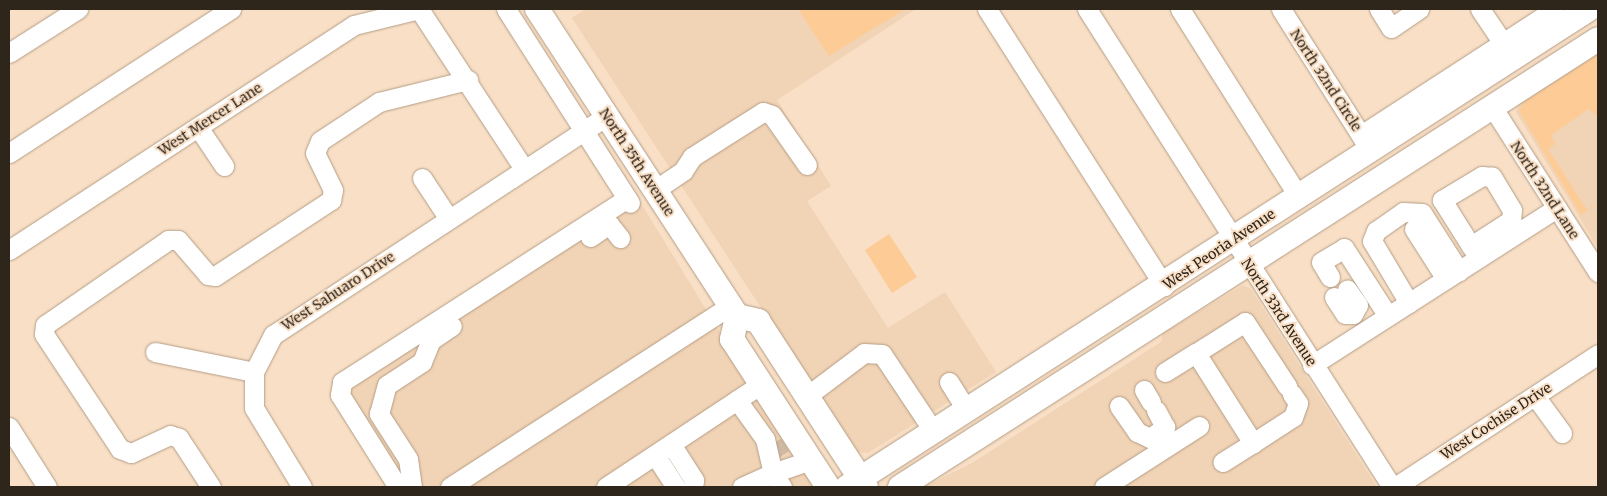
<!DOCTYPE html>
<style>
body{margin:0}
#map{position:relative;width:1607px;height:496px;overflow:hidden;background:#f8dfc6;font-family:Merriweather,serif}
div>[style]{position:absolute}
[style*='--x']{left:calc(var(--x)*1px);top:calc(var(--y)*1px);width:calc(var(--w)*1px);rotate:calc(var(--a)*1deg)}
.built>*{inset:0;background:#f1d3b5}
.green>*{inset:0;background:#fdcb96}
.minor-tunnel>*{height:19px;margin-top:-9.5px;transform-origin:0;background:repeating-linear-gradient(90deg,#d0baa4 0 19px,transparent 0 28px)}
.roads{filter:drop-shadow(0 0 1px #b49d85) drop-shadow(0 0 1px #b49d85)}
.minor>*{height:19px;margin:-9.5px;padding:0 9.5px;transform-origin:9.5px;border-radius:9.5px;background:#fff}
.major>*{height:24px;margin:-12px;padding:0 12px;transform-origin:12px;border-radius:12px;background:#fff}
span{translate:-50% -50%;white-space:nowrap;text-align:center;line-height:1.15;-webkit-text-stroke:4px #f8dfc6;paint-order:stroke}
.street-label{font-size:14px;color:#2e251b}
.frame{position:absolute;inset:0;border:10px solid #2e251b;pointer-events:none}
</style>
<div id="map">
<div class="built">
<div style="clip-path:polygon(586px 9px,916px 9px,777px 100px,831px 186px,807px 201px,888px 328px,945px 292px,996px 372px,868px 453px,855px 452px,572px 18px)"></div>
<div style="clip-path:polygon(1598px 50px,1598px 248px,1516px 112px,1520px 101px)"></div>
<div style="clip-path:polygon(637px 197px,815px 487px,403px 487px,345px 396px,347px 388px)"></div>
<div style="clip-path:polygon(1243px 285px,1251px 289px,1377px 487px,923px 487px,972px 463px,1161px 342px,1163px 333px)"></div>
</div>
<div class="green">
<div style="clip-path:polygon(798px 9px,905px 9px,829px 56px)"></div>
<div style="clip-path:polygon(1598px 54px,1598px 117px,1589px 109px,1551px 135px,1555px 144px,1548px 149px,1587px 210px,1596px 205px,1581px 215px,1519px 111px,1525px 101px)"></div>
<div style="clip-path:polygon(889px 234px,917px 277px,892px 293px,865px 250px)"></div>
</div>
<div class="minor-tunnel">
<div style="--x:773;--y:443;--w:15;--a:58"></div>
</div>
<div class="roads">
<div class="minor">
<div style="--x:419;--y:9;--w:191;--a:56.7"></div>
<div style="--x:506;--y:9;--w:230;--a:57.4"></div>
<div style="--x:987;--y:9;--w:329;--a:57.4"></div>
<div style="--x:1087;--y:9;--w:567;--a:57.46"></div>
<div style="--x:1180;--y:9;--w:222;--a:57.7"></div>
<div style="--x:1281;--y:9;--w:161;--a:57.7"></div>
<div style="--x:1379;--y:9;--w:22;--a:58"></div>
<div style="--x:1391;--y:28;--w:34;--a:-34"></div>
<div style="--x:1480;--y:9;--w:40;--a:56"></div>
<div style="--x:9;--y:53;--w:82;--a:-32.5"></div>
<div style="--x:1493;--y:108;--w:195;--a:57.4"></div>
<div style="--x:198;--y:127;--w:47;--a:56.3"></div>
<div style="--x:1361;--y:135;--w:231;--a:-33"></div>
<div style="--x:9;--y:153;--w:265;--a:-33"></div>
<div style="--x:422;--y:178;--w:49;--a:56.6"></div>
<div style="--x:655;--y:190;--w:34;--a:-34"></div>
<div style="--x:683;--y:171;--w:17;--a:-57"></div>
<div style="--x:692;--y:157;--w:84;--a:-32.4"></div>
<div style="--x:763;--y:112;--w:9;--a:18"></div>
<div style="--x:772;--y:115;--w:61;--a:55"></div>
<div style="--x:1414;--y:229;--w:59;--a:57.4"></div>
<div style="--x:590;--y:237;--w:23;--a:-34"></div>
<div style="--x:609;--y:224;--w:18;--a:52"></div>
<div style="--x:1471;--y:246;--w:48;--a:-33"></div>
<div style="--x:1511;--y:220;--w:10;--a:-84"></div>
<div style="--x:1512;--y:210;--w:39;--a:-121"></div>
<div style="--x:1492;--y:177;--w:10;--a:-174"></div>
<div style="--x:1482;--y:176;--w:47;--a:149"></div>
<div style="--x:1442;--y:200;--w:54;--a:57.8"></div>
<div style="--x:1471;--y:246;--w:14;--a:56"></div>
<div style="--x:9;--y:250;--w:412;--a:-33.1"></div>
<div style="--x:354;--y:25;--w:67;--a:-13.8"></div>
<div style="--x:1330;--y:277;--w:17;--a:-121"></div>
<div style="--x:1321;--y:262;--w:27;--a:-31"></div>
<div style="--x:1344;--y:248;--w:81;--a:57.1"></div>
<div style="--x:1334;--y:297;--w:20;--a:57"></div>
<div style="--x:1345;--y:314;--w:8;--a:0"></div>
<div style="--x:1353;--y:314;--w:10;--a:-61"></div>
<div style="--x:1358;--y:305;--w:19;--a:-125"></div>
<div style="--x:1409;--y:303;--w:72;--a:-120.8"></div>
<div style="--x:1372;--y:241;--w:11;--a:-68"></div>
<div style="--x:1376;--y:231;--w:33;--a:-35"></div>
<div style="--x:1403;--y:212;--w:19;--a:3"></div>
<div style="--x:1422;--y:213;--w:69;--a:57.5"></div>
<div style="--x:155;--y:352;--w:101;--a:11.4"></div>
<div style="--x:1196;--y:353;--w:58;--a:-32.3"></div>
<div style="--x:1245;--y:322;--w:77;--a:56.7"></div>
<div style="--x:1312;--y:365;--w:291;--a:-32.7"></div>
<div style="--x:1165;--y:372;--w:36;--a:-32"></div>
<div style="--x:1196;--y:353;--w:107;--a:57.7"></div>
<div style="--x:1253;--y:443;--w:36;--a:148"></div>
<div style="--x:949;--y:382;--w:34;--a:58"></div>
<div style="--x:1144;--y:390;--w:14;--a:60"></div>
<div style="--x:807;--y:396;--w:71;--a:-37"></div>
<div style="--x:864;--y:353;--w:18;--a:3"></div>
<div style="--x:882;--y:354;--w:94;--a:56.3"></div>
<div style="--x:1535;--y:396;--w:46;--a:53.9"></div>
<div style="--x:737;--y:400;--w:48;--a:54.3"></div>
<div style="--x:765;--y:439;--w:35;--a:77"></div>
<div style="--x:773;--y:473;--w:34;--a:156"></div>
<div style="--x:1119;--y:406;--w:32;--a:55"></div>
<div style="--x:1137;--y:432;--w:14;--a:25"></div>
<div style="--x:1150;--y:438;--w:19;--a:-36"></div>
<div style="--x:1165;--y:427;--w:19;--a:-118"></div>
<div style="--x:9;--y:427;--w:71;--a:57.7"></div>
<div style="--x:1253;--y:443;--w:48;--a:-33"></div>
<div style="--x:1293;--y:417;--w:15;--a:-70"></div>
<div style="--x:1298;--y:403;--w:11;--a:-124"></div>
<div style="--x:671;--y:444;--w:43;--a:57.4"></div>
<div style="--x:694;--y:480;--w:7;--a:98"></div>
<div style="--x:655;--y:455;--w:38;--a:57"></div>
<div style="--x:211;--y:487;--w:59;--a:-123.1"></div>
<div style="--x:179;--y:438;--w:9;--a:-162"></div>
<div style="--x:170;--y:435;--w:43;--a:155.2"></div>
<div style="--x:131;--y:453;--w:12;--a:-160"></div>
<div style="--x:120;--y:449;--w:138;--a:-123.5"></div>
<div style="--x:44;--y:334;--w:9;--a:-84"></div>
<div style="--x:45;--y:325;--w:150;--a:-34.6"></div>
<div style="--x:168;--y:240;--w:10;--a:0"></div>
<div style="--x:178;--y:240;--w:46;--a:49.4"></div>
<div style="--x:208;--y:275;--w:7;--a:8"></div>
<div style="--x:215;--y:276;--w:139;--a:-33.2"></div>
<div style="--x:331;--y:200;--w:10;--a:-79"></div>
<div style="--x:333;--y:190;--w:41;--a:-115.9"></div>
<div style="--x:315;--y:153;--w:13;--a:-67"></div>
<div style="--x:320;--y:141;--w:71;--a:-33.5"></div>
<div style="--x:379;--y:102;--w:92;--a:-13.9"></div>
<div style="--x:302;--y:487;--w:92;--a:-121.3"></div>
<div style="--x:254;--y:408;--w:36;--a:-90"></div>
<div style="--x:254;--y:372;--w:42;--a:-62.8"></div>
<div style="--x:273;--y:335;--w:399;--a:-33.3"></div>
<div style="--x:398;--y:487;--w:109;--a:-122.2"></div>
<div style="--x:340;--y:395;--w:13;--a:-81"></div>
<div style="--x:342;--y:382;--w:339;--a:-32.8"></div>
<div style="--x:412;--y:487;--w:28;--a:-98"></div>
<div style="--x:408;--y:459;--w:54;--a:-122.8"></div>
<div style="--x:379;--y:414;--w:30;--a:-75"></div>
<div style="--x:387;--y:385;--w:42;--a:-33.3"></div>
<div style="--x:422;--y:362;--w:24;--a:-68"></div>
<div style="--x:431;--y:340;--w:25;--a:-34"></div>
<div style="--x:450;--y:487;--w:333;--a:-32.9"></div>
<div style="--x:606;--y:487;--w:186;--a:-33.6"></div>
<div style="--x:782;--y:487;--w:17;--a:-123"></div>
<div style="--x:773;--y:473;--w:39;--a:-19"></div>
<div style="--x:1104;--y:487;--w:113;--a:-32.7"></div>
<div style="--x:1395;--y:487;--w:243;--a:-33.2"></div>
</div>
<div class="major">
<div style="--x:537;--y:9;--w:366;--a:56.9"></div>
<div style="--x:737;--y:316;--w:22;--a:13"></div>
<div style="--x:758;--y:321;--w:198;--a:57"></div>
<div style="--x:737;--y:316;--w:24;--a:102"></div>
<div style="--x:732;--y:339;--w:176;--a:57"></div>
<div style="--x:847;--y:487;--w:883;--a:-32.79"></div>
<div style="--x:900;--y:487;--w:829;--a:-32.69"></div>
</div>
</div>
<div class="street-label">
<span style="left:1326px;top:80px;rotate:57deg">North 32nd Circle</span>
<span style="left:210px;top:119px;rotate:-33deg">West Mercer Lane</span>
<span style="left:637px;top:162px;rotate:57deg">North 35th Avenue</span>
<span style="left:1545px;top:190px;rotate:57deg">North 32nd Lane</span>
<span style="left:1219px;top:249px;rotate:-34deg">West Peoria Avenue</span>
<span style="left:338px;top:291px;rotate:-33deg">West Sahuaro Drive</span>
<span style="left:1279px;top:312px;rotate:57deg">North 33rd Avenue</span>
<span style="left:1496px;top:421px;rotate:-33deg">West Cochise Drive</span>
</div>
<div class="frame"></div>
</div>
